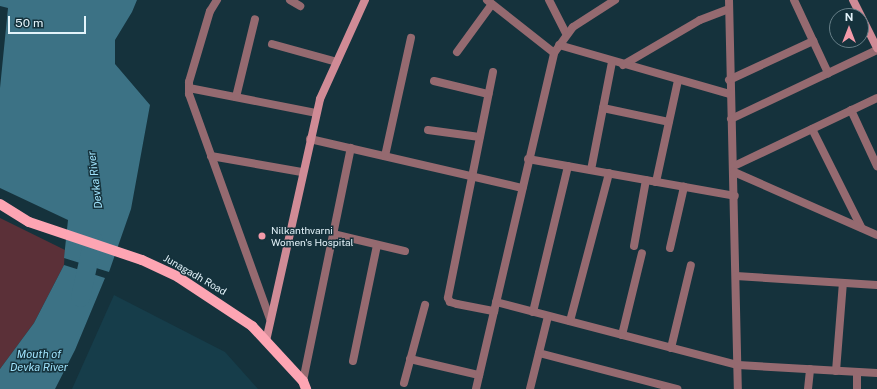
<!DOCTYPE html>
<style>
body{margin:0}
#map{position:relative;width:877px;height:389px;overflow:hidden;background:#15323c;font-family:"Public Sans",sans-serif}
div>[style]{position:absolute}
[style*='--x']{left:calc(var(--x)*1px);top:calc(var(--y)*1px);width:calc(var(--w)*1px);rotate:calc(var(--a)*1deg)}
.built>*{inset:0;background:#163d4a}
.green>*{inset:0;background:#5b3038}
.water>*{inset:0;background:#3c7285}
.river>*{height:19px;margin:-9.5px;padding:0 9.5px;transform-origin:9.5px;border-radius:9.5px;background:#3c7285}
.street>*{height:8px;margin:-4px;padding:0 4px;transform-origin:4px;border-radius:4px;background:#956a70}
.secondary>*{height:8px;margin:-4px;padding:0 4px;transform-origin:4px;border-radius:4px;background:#d08b96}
.primary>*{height:10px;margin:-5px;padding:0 5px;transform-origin:5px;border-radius:5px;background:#fda5b3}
.dots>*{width:11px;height:11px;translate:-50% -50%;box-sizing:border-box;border:2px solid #15323c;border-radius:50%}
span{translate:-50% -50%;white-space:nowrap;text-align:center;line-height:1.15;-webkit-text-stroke:3px #15323c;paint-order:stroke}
.poi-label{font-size:10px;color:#e3f3fa}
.left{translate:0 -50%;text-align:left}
.street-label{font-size:10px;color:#e3f3fa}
.water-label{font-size:11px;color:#a0e3fc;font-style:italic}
.north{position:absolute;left:829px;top:8px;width:40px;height:40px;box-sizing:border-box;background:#15323c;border:1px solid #677f88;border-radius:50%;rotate:0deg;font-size:11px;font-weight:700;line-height:16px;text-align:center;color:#e3f3fa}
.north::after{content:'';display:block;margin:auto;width:14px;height:18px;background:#f39aa9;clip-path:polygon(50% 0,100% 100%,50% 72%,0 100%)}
.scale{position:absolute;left:8px;top:16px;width:78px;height:18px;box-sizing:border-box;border:2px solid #e3f3fa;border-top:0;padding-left:5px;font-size:12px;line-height:14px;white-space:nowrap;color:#e3f3fa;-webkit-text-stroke:3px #15323c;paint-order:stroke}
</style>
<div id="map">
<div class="built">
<div style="clip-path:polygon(114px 295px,225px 352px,258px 389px,72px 389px)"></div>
</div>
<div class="green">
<div style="clip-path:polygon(0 218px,65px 250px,64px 265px,34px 323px,0 369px)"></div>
</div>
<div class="water">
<div style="clip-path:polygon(0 0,137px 0,132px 12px,115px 40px,115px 64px,150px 105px,131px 209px,109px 272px,64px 258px,68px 220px,0 188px,0 88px,8px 8px,0 6px)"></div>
<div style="clip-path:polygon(64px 265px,105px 278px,75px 350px,55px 389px,0 389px,0 369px,34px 323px)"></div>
</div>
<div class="river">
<div style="--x:80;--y:297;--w:59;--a:-77.4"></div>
</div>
<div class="street">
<div style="--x:217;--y:0;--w:13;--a:122"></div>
<div style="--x:210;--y:11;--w:74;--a:106.5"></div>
<div style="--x:189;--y:82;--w:12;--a:90"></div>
<div style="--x:189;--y:94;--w:239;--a:70.2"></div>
<div style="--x:290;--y:0;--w:12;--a:31"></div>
<div style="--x:487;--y:0;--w:85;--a:38.3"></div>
<div style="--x:549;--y:0;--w:38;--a:63"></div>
<div style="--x:729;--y:0;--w:389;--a:88.7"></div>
<div style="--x:794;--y:0;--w:81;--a:65"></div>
<div style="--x:272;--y:44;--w:67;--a:15.5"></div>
<div style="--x:559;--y:45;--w:178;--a:16"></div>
<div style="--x:457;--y:52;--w:59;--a:-53.9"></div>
<div style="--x:623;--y:65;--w:89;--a:-30.3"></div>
<div style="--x:700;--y:20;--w:30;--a:-21"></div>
<div style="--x:493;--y:72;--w:230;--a:101.3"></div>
<div style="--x:448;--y:298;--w:4;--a:63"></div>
<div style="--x:450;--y:302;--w:7;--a:16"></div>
<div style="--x:457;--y:304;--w:38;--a:11"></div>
<div style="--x:729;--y:80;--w:93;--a:-24.9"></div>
<div style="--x:434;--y:81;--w:56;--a:13.5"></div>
<div style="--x:189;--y:88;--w:129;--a:11.1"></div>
<div style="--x:236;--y:97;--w:80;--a:-76.3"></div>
<div style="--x:603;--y:108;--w:67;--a:12"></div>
<div style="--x:851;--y:110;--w:62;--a:65.1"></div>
<div style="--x:731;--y:119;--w:161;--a:-25.3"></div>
<div style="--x:812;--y:129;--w:110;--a:63.4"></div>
<div style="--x:428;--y:130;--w:52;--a:7.7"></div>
<div style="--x:310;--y:139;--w:218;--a:13"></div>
<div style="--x:211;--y:156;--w:92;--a:10"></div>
<div style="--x:385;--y:156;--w:121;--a:-77.6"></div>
<div style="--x:528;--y:159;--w:210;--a:10.1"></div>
<div style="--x:734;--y:166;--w:158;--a:-25.4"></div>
<div style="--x:591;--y:170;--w:110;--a:-79"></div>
<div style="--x:734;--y:172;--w:156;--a:23.8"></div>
<div style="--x:656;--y:182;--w:104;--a:-77.8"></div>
<div style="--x:333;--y:234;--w:74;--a:13.3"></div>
<div style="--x:634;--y:246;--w:67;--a:-79.7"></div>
<div style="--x:670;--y:248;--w:63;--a:-77.1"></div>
<div style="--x:736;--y:276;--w:141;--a:3.7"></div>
<div style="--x:496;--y:302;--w:250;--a:14.6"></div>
<div style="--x:738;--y:365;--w:139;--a:3.3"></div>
<div style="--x:533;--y:312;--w:150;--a:-76.5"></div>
<div style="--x:570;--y:321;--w:153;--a:-75.2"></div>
<div style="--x:622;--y:335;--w:84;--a:-76.3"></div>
<div style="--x:671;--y:348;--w:85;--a:-76.5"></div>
<div style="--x:539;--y:353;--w:143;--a:14.6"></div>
<div style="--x:410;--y:359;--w:71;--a:13.1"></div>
<div style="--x:353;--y:361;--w:118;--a:-78.3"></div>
<div style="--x:836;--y:371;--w:88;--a:-85.5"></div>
<div style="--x:303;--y:381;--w:238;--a:-78.4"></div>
<div style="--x:404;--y:383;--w:81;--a:-74.9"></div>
<div style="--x:476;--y:389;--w:345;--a:-76.9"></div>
<div style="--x:554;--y:53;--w:32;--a:-54"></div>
<div style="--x:573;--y:27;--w:50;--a:-32.7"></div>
<div style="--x:530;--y:389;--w:75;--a:-76.1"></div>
<div style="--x:808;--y:389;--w:20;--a:-84"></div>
<div style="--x:857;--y:389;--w:17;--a:-90"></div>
</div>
<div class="secondary">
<div style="--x:853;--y:0;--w:54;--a:63.4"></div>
<div style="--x:266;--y:341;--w:248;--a:-77.4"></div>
<div style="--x:320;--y:99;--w:109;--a:-65.6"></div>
</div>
<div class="primary">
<div style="--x:0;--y:204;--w:34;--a:32"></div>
<div style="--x:29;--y:222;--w:119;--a:18.6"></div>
<div style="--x:142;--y:260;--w:40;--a:25"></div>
<div style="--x:178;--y:277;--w:89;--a:33.5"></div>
<div style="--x:252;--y:326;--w:75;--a:47.2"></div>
<div style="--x:303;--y:381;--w:9;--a:69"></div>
</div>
<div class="dots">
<div style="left:262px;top:236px;background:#f39aa9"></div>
</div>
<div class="poi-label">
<span class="left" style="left:271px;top:236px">Nilkanthvarni<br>Women's Hospital</span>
</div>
<div class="street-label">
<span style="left:195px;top:275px;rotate:30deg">Junagadh Road</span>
</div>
<div class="water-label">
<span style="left:95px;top:180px;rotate:-97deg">Devka River</span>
<span style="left:39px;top:361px">Mouth of<br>Devka River</span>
</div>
<div class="north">N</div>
<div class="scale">50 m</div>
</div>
